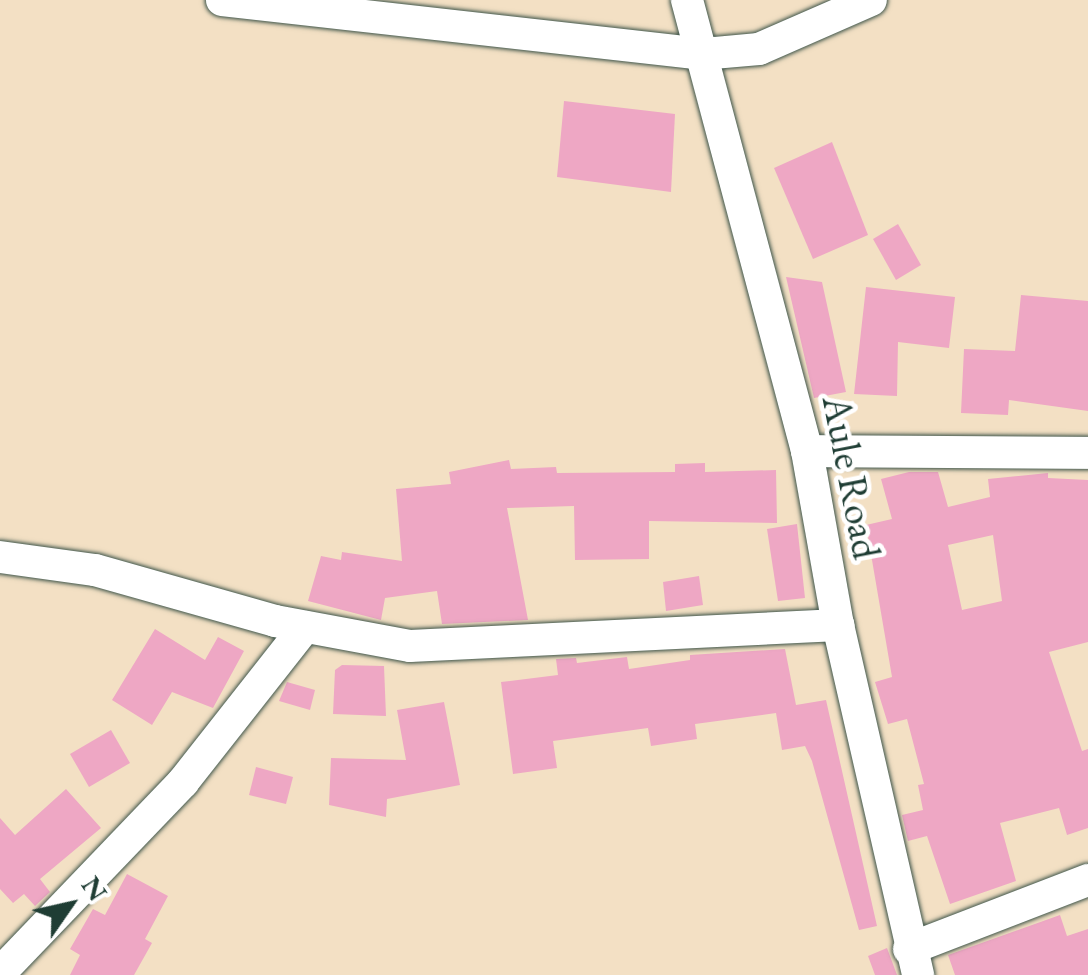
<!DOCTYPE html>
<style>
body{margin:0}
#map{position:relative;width:1088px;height:975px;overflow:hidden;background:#f3e0c4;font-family:"EB Garamond",serif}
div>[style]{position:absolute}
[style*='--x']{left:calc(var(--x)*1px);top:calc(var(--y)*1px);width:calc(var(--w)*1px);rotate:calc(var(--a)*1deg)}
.building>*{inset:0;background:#eea7c4}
.roads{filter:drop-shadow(0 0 2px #3f554a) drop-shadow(0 0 2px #3f554a)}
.minor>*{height:32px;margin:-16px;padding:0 16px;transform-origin:16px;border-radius:16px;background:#fff}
span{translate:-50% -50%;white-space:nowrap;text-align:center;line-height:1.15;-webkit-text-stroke:9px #fff;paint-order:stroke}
.street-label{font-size:40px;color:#1f3d34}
.north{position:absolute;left:20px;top:855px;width:100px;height:100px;-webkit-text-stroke:8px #fff;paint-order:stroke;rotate:56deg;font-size:28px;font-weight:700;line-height:40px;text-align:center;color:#1f3d34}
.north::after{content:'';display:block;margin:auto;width:35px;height:45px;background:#1f3d34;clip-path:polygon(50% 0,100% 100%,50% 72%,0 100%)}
</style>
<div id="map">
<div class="building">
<div style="clip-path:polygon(564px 101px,675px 114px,671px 192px,557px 177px)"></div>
<div style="clip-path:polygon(832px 142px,868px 235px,813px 259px,774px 168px)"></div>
<div style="clip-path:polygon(898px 224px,921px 265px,896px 280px,873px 239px)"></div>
<div style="clip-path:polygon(786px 277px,822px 282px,846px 392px,814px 398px)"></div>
<div style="clip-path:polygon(866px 287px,955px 297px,949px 348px,898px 342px,897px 396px,854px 394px)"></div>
<div style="clip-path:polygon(1021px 295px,1088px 301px,1088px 411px,1009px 400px,1008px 415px,961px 413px,964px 349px,1015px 351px)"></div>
<div style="clip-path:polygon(509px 460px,511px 469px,556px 467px,557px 473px,675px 472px,675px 464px,705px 463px,705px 472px,776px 470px,777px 523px,649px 521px,649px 559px,575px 560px,574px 506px,507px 508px,528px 620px,442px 624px,437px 591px,385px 598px,381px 620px,308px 601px,321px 556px,341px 560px,342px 552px,402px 561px,396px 489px,451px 484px,449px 472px)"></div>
<div style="clip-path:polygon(evenodd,909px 472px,938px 472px,948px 507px,990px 497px,988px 479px,1048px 473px,1048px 478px,1088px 480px,1088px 642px,1049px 652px,1082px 751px,1088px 749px,1088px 828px,1067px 835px,1059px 808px,1000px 823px,1016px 881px,950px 904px,927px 836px,908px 841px,902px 815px,923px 810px,918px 785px,924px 784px,907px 719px,888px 724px,875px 682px,892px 677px,866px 525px,892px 519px,881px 479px,909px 472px,993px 535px,1002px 601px,962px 610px,948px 545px,993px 535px)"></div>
<div style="clip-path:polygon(797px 524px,805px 598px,778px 601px,767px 529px)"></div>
<div style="clip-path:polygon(699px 576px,703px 605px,666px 611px,663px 582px)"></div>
<div style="clip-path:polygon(155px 629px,205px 660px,218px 637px,244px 651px,213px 708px,172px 692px,152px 725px,112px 700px)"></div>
<div style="clip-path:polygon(785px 649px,796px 705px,826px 700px,877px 926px,859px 930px,812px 761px,805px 746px,782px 750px,776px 713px,695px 724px,697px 739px,651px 746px,648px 728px,553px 741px,557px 768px,513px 774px,501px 682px,558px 675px,556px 659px,576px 658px,577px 663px,627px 657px,629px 669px,690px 660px,690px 655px)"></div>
<div style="clip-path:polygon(342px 665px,384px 666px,386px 716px,333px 714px,335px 670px)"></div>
<div style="clip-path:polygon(287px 682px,315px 690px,310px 710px,279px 701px)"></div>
<div style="clip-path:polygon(444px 702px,460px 785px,387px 799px,386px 817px,329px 805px,331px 758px,406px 760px,397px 710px)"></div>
<div style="clip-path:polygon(111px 730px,130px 763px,89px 787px,70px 754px)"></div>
<div style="clip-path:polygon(256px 767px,293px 777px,286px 804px,249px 795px)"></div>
<div style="clip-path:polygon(66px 789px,101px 828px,40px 879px,50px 892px,35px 906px,24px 894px,13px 903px,0 889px,0 818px,15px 835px)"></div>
<div style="clip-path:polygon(127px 874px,168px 896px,145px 939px,152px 943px,134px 975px,70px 975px,80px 955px,70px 949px,93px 909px,105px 915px)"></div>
<div style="clip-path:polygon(1060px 915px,1067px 936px,1088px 929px,1088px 975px,955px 975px,948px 955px)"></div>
<div style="clip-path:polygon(887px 948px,897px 975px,875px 975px,868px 956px)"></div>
</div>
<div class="roads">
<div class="minor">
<div style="--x:222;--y:0;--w:483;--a:6.4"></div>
<div style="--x:702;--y:54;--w:57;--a:-5"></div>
<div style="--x:759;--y:49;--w:122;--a:-23.6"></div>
<div style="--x:687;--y:0;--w:467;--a:75.1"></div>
<div style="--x:807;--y:451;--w:177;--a:79.9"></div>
<div style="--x:838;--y:625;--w:359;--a:77.1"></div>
<div style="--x:807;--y:451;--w:281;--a:0.4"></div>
<div style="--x:0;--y:557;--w:96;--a:7.8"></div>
<div style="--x:95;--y:570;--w:187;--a:15.8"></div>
<div style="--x:275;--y:621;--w:137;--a:10.5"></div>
<div style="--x:410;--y:646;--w:429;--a:-2.8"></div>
<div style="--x:909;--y:949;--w:192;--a:-21.1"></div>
<div style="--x:0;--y:973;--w:265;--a:-46.2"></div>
<div style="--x:183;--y:782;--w:197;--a:-51.8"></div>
</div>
</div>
<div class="street-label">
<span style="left:852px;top:477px;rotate:79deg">Aule Road</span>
</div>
<div class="north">N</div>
</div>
